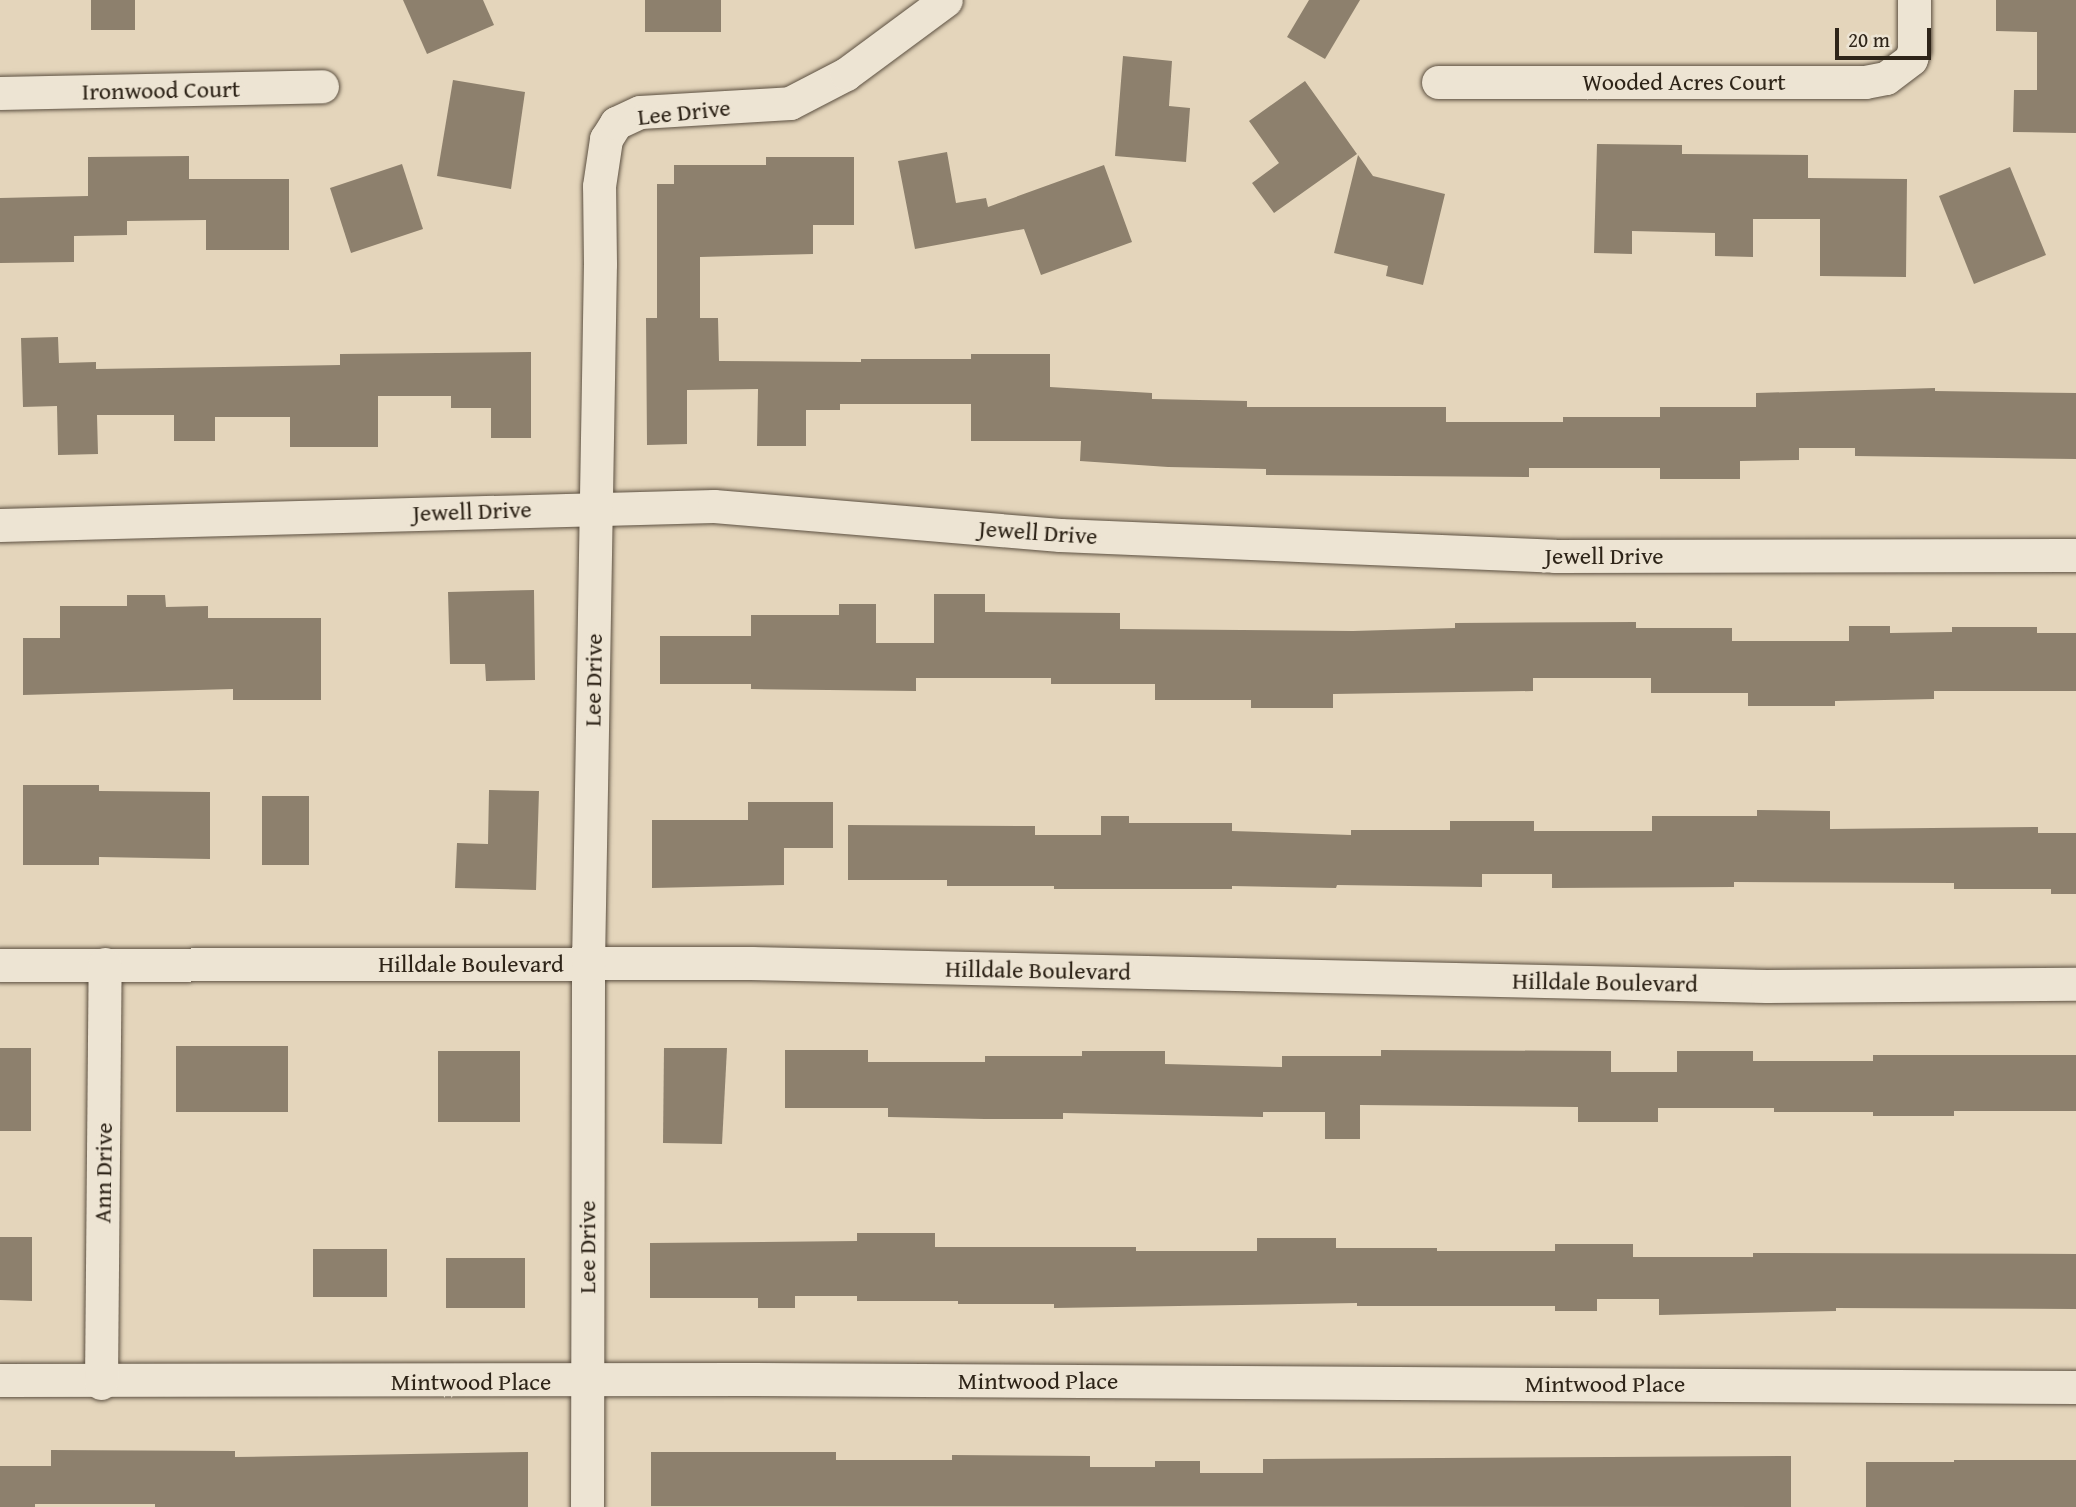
<!DOCTYPE html>
<style>
body{margin:0}
#map{position:relative;width:2076px;height:1507px;overflow:hidden;background:#e4d5bb;font-family:"Gentium Book Plus",serif}
div>[style]{position:absolute}
[style*='--x']{left:calc(var(--x)*1px);top:calc(var(--y)*1px);width:calc(var(--w)*1px);rotate:calc(var(--a)*1deg)}
.building>*{inset:0;background:#8d806d}
.roads{filter:drop-shadow(0 0 2px #5c5041) drop-shadow(0 0 2px #5c5041)}
.street>*{height:33px;margin:-16.5px;padding:0 16.5px;transform-origin:16.5px;border-radius:16.5px;background:#ede4d3}
span{translate:-50% -50%;white-space:nowrap;text-align:center;line-height:1.15;-webkit-text-stroke:7px #ede4d3;paint-order:stroke}
.street-label{font-size:24px;color:#2e2418}
.scale{position:absolute;left:1835px;top:28px;width:96px;height:32px;box-sizing:border-box;border:4px solid #2e2418;border-top:0;padding-left:9px;font-size:21px;line-height:24px;white-space:nowrap;color:#2e2418;-webkit-text-stroke:5px #ede4d3;paint-order:stroke}
</style>
<div id="map">
<div class="building">
<div style="clip-path:polygon(91px 0,135px 0,135px 30px,91px 30px)"></div>
<div style="clip-path:polygon(403px 0,483px 0,494px 25px,427px 54px)"></div>
<div style="clip-path:polygon(645px 0,721px 0,721px 32px,645px 32px)"></div>
<div style="clip-path:polygon(1309px 0,1360px 0,1325px 59px,1287px 37px)"></div>
<div style="clip-path:polygon(1996px 0,2076px 0,2076px 133px,2013px 132px,2014px 90px,2037px 90px,2037px 32px,1996px 31px)"></div>
<div style="clip-path:polygon(1123px 56px,1172px 61px,1169px 106px,1190px 108px,1186px 162px,1115px 156px)"></div>
<div style="clip-path:polygon(453px 80px,525px 92px,511px 189px,437px 176px)"></div>
<div style="clip-path:polygon(1305px 81px,1357px 154px,1274px 213px,1252px 183px,1279px 163px,1249px 121px)"></div>
<div style="clip-path:polygon(1597px 144px,1682px 145px,1682px 154px,1808px 155px,1808px 178px,1907px 179px,1906px 277px,1820px 276px,1820px 219px,1753px 219px,1753px 257px,1715px 256px,1715px 233px,1632px 231px,1632px 254px,1594px 253px)"></div>
<div style="clip-path:polygon(947px 152px,956px 203px,986px 198px,988px 207px,1104px 165px,1132px 242px,1041px 275px,1024px 229px,915px 249px,898px 161px)"></div>
<div style="clip-path:polygon(1358px 155px,1373px 176px,1445px 194px,1423px 285px,1386px 276px,1388px 266px,1334px 253px)"></div>
<div style="clip-path:polygon(189px 156px,189px 179px,289px 179px,289px 250px,206px 250px,206px 220px,127px 221px,127px 235px,74px 236px,74px 262px,0 263px,0 198px,88px 196px,88px 157px)"></div>
<div style="clip-path:polygon(766px 157px,854px 157px,854px 225px,813px 225px,813px 254px,700px 257px,700px 318px,718px 318px,719px 361px,861px 362px,861px 359px,971px 359px,971px 354px,1050px 354px,1050px 387px,1152px 393px,1152px 399px,1247px 401px,1247px 407px,1446px 407px,1446px 422px,1563px 422px,1563px 417px,1660px 417px,1660px 407px,1756px 407px,1756px 393px,1935px 388px,1935px 391px,2076px 393px,2076px 459px,1855px 456px,1855px 448px,1799px 448px,1799px 460px,1740px 461px,1740px 479px,1660px 479px,1660px 468px,1529px 468px,1529px 477px,1266px 475px,1266px 469px,1168px 467px,1080px 461px,1081px 441px,971px 441px,971px 404px,840px 404px,840px 410px,806px 410px,806px 446px,757px 446px,758px 389px,687px 390px,687px 444px,647px 445px,646px 318px,657px 318px,657px 184px,674px 184px,674px 165px,766px 165px)"></div>
<div style="clip-path:polygon(402px 164px,423px 229px,351px 253px,330px 188px)"></div>
<div style="clip-path:polygon(2010px 167px,2046px 255px,1974px 284px,1939px 196px)"></div>
<div style="clip-path:polygon(58px 337px,59px 363px,96px 362px,96px 369px,340px 365px,340px 354px,531px 352px,531px 438px,491px 438px,491px 408px,451px 408px,451px 396px,378px 396px,378px 447px,290px 447px,290px 417px,215px 417px,215px 441px,174px 441px,174px 415px,97px 415px,98px 454px,58px 455px,57px 406px,23px 407px,21px 338px)"></div>
<div style="clip-path:polygon(534px 590px,535px 680px,486px 681px,485px 664px,450px 664px,448px 592px)"></div>
<div style="clip-path:polygon(934px 594px,985px 594px,985px 612px,1120px 613px,1120px 629px,1353px 631px,1455px 628px,1455px 623px,1636px 622px,1636px 628px,1732px 628px,1732px 641px,1849px 641px,1849px 626px,1890px 626px,1890px 633px,1952px 632px,1952px 627px,2037px 627px,2037px 633px,2076px 633px,2076px 691px,1934px 691px,1934px 699px,1835px 701px,1835px 706px,1748px 706px,1748px 693px,1651px 693px,1651px 678px,1533px 678px,1533px 691px,1333px 694px,1333px 708px,1251px 708px,1251px 700px,1155px 700px,1155px 684px,1051px 684px,1051px 678px,916px 678px,916px 691px,751px 689px,751px 684px,660px 684px,660px 636px,751px 636px,751px 615px,839px 615px,839px 604px,876px 604px,876px 643px,934px 643px)"></div>
<div style="clip-path:polygon(127px 595px,165px 595px,166px 607px,208px 606px,208px 618px,321px 618px,321px 700px,233px 700px,233px 689px,23px 695px,23px 638px,60px 638px,60px 606px,127px 606px)"></div>
<div style="clip-path:polygon(23px 785px,99px 785px,99px 791px,210px 792px,210px 859px,99px 857px,99px 865px,23px 865px)"></div>
<div style="clip-path:polygon(489px 790px,539px 791px,536px 890px,455px 888px,457px 843px,488px 844px)"></div>
<div style="clip-path:polygon(262px 796px,309px 796px,309px 865px,262px 865px)"></div>
<div style="clip-path:polygon(748px 802px,833px 802px,833px 848px,784px 848px,784px 885px,652px 888px,652px 820px,748px 820px)"></div>
<div style="clip-path:polygon(1757px 810px,1830px 811px,1830px 829px,2038px 827px,2038px 833px,2076px 833px,2076px 894px,2051px 894px,2051px 889px,1954px 889px,1954px 883px,1734px 882px,1734px 887px,1552px 888px,1552px 874px,1482px 874px,1482px 887px,1337px 885px,1336px 888px,1232px 886px,1232px 889px,1054px 889px,1054px 886px,947px 886px,947px 880px,848px 880px,848px 825px,1035px 826px,1035px 835px,1101px 835px,1101px 816px,1129px 816px,1129px 823px,1232px 823px,1232px 831px,1351px 835px,1351px 830px,1450px 830px,1450px 821px,1534px 821px,1534px 831px,1652px 831px,1652px 816px,1757px 816px)"></div>
<div style="clip-path:polygon(176px 1046px,288px 1046px,288px 1112px,176px 1112px)"></div>
<div style="clip-path:polygon(0 1048px,31px 1048px,31px 1131px,0 1131px)"></div>
<div style="clip-path:polygon(664px 1048px,727px 1048px,722px 1144px,663px 1143px)"></div>
<div style="clip-path:polygon(785px 1050px,868px 1050px,868px 1062px,985px 1062px,985px 1056px,1082px 1056px,1082px 1051px,1165px 1051px,1165px 1064px,1282px 1067px,1282px 1056px,1381px 1056px,1381px 1050px,1611px 1051px,1611px 1072px,1677px 1072px,1677px 1051px,1753px 1051px,1753px 1061px,1873px 1061px,1873px 1055px,2076px 1055px,2076px 1111px,1954px 1111px,1954px 1116px,1873px 1116px,1873px 1112px,1774px 1112px,1774px 1108px,1658px 1108px,1658px 1122px,1578px 1122px,1578px 1107px,1360px 1105px,1360px 1139px,1325px 1139px,1325px 1112px,1263px 1112px,1263px 1117px,1063px 1113px,1063px 1119px,985px 1119px,888px 1117px,888px 1108px,785px 1108px)"></div>
<div style="clip-path:polygon(438px 1051px,520px 1051px,520px 1122px,438px 1122px)"></div>
<div style="clip-path:polygon(857px 1233px,935px 1233px,935px 1247px,1136px 1247px,1136px 1251px,1257px 1251px,1257px 1238px,1336px 1238px,1336px 1248px,1437px 1248px,1437px 1251px,1555px 1251px,1555px 1244px,1633px 1244px,1633px 1257px,1753px 1257px,1753px 1253px,2076px 1254px,2076px 1309px,1836px 1308px,1836px 1311px,1659px 1315px,1659px 1299px,1597px 1299px,1597px 1311px,1555px 1311px,1555px 1306px,1357px 1306px,1357px 1303px,1054px 1308px,1054px 1304px,958px 1304px,958px 1301px,857px 1301px,857px 1296px,795px 1296px,795px 1308px,758px 1308px,758px 1298px,650px 1298px,650px 1243px,857px 1241px)"></div>
<div style="clip-path:polygon(0 1237px,32px 1237px,32px 1301px,0 1300px)"></div>
<div style="clip-path:polygon(313px 1249px,387px 1249px,387px 1297px,313px 1297px)"></div>
<div style="clip-path:polygon(446px 1258px,525px 1258px,525px 1308px,446px 1308px)"></div>
<div style="clip-path:polygon(51px 1450px,235px 1451px,235px 1457px,528px 1452px,528px 1507px,155px 1507px,155px 1504px,35px 1504px,35px 1507px,0 1507px,0 1466px,51px 1466px)"></div>
<div style="clip-path:polygon(651px 1452px,836px 1452px,836px 1460px,952px 1460px,952px 1455px,1090px 1456px,1090px 1467px,1155px 1467px,1155px 1461px,1200px 1461px,1200px 1473px,1263px 1473px,1263px 1459px,1791px 1456px,1791px 1507px,651px 1506px)"></div>
<div style="clip-path:polygon(1954px 1460px,2076px 1460px,2076px 1507px,1866px 1507px,1866px 1462px,1954px 1462px)"></div>
</div>
<div class="roads">
<div class="street">
<div style="--x:1438;--y:82;--w:427;--a:0"></div>
<div style="--x:1865;--y:82;--w:21;--a:-11"></div>
<div style="--x:1886;--y:78;--w:31;--a:-37"></div>
<div style="--x:1911;--y:59;--w:10;--a:-73"></div>
<div style="--x:1914;--y:49;--w:49;--a:-90"></div>
<div style="--x:0;--y:93;--w:322;--a:-1.2"></div>
<div style="--x:0;--y:525;--w:714;--a:-1.52"></div>
<div style="--x:714;--y:506;--w:347;--a:4.8"></div>
<div style="--x:1060;--y:535;--w:495;--a:2.4"></div>
<div style="--x:1555;--y:556;--w:521;--a:-0.11"></div>
<div style="--x:0;--y:965;--w:751;--a:-0.15"></div>
<div style="--x:751;--y:963;--w:1016;--a:1.3"></div>
<div style="--x:1767;--y:986;--w:309;--a:-0.4"></div>
<div style="--x:0;--y:1380;--w:754;--a:-0.08"></div>
<div style="--x:754;--y:1379;--w:1322;--a:0.35"></div>
<div style="--x:101;--y:1383;--w:419;--a:-89.5"></div>
<div style="--x:587;--y:1507;--w:543;--a:-89.89"></div>
<div style="--x:588;--y:964;--w:700;--a:-89.02"></div>
<div style="--x:600;--y:264;--w:78;--a:-90.7"></div>
<div style="--x:599;--y:186;--w:48;--a:-81.5"></div>
<div style="--x:606;--y:139;--w:19;--a:-58"></div>
<div style="--x:616;--y:123;--w:26;--a:-25"></div>
<div style="--x:640;--y:112;--w:150;--a:-3.4"></div>
<div style="--x:790;--y:103;--w:63;--a:-27.4"></div>
<div style="--x:846;--y:74;--w:124;--a:-36.5"></div>
</div>
</div>
<div class="street-label">
<span style="left:1684px;top:82px">Wooded Acres Court</span>
<span style="left:161px;top:90px;rotate:-1deg">Ironwood Court</span>
<span style="left:684px;top:112px;rotate:-6deg">Lee Drive</span>
<span style="left:472px;top:511px;rotate:-2deg">Jewell Drive</span>
<span style="left:1038px;top:532px;rotate:4deg">Jewell Drive</span>
<span style="left:1604px;top:556px">Jewell Drive</span>
<span style="left:593px;top:680px;rotate:-89deg">Lee Drive</span>
<span style="left:471px;top:964px">Hilldale Boulevard</span>
<span style="left:1038px;top:970px;rotate:1deg">Hilldale Boulevard</span>
<span style="left:1605px;top:982px;rotate:1deg">Hilldale Boulevard</span>
<span style="left:103px;top:1173px;rotate:-89deg">Ann Drive</span>
<span style="left:587px;top:1247px;rotate:-90deg">Lee Drive</span>
<span style="left:1038px;top:1381px">Mintwood Place</span>
<span style="left:471px;top:1382px">Mintwood Place</span>
<span style="left:1605px;top:1384px">Mintwood Place</span>
</div>
<div class="scale">20 m</div>
</div>
